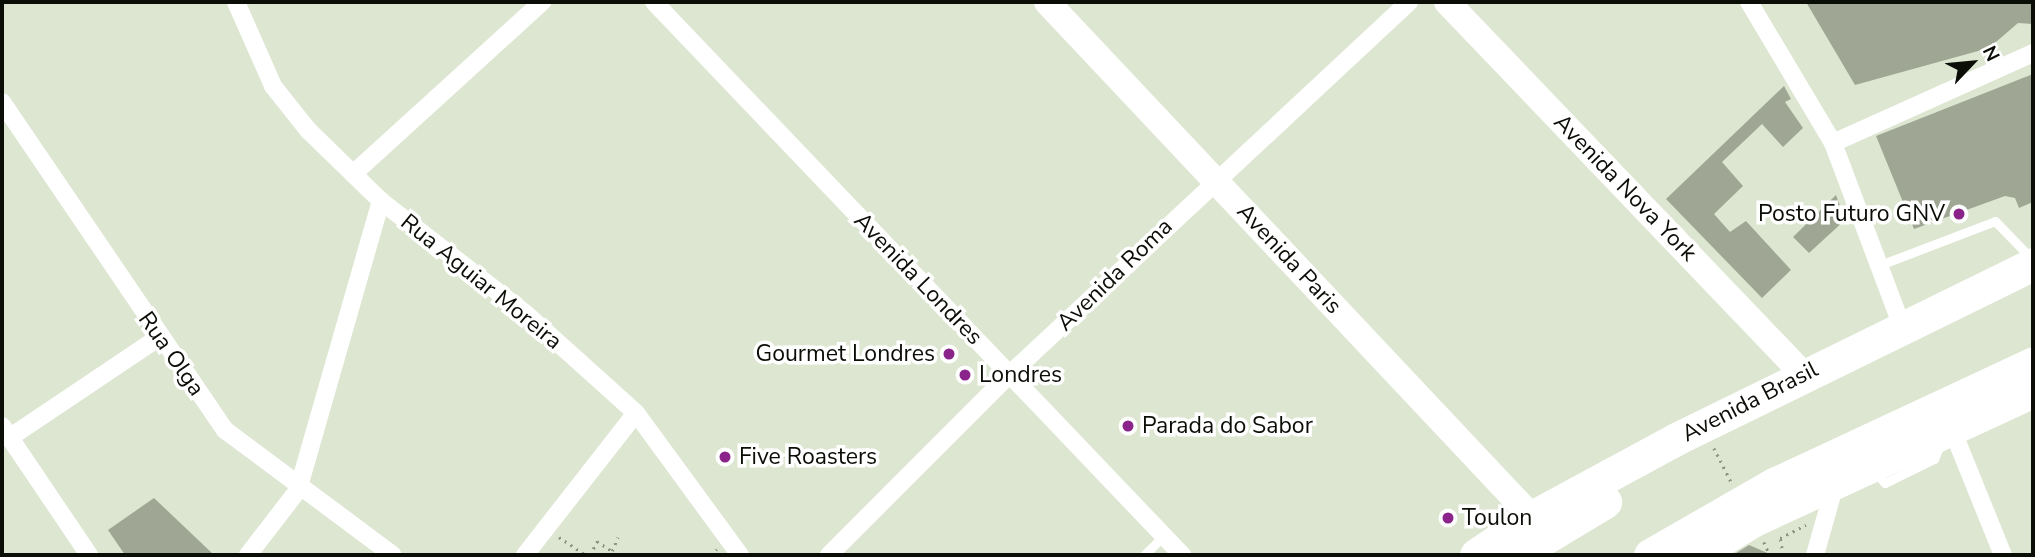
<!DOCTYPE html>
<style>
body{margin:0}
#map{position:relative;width:2035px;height:557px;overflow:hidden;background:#dde6d1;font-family:"Nunito Sans",sans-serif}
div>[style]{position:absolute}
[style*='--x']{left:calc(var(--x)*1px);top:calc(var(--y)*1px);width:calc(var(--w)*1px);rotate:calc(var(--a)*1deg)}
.building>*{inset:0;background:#9fa794}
.path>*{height:2.5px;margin-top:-1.25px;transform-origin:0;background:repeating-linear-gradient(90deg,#8d9484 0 2px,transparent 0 7px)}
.lane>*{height:9px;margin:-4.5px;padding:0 4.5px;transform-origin:4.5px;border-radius:4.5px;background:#fff}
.street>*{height:18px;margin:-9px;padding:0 9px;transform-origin:9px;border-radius:9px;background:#fff}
.secondary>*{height:26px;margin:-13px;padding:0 13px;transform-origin:13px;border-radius:13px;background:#fff}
.highway>*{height:33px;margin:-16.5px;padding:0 16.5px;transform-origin:16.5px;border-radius:16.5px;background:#fff}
.dots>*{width:19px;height:19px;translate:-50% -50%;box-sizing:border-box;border:4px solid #fff;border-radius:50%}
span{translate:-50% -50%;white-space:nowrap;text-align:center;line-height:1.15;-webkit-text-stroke:7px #fff;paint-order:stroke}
.street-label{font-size:23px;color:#0b0e07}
.poi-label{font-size:23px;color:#0b0e07}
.right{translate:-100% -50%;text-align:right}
.left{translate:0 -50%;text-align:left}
.frame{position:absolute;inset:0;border:4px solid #0b0e07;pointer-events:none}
.north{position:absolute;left:1937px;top:28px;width:70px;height:70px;-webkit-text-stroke:5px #fff;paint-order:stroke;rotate:64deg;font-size:19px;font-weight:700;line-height:28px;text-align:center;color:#0b0e07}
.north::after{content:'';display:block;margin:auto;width:24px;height:32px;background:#0b0e07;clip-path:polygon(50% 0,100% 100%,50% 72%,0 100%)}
</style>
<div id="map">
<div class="building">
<div style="clip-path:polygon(1806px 2px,2033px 2px,2033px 24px,2018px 23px,1989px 48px,1855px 85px)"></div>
<div style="clip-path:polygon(2033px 74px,2033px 202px,2019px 208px,2015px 198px,2005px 196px,1914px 229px,1876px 136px)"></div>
<div style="clip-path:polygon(1784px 86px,1791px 99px,1785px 102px,1803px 128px,1783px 147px,1762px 124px,1722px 162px,1743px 186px,1714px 214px,1730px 232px,1746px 221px,1791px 270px,1762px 298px,1666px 199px)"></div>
<div style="clip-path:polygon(1836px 195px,1845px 220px,1809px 253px,1793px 237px)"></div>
<div style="clip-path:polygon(154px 498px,214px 555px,125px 555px,108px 530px)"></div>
<div style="clip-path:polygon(1749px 545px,1772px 555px,1733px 555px)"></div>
</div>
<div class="path">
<div style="--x:1714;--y:448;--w:38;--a:63"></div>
<div style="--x:559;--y:537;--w:32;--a:34"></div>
<div style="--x:1764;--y:542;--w:14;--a:65"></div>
<div style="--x:590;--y:555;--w:16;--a:-63"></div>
<div style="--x:597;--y:541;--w:18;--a:34"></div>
<div style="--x:612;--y:551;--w:15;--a:-67"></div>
<div style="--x:711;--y:555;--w:8;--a:-45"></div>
<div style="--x:1783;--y:555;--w:17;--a:-100"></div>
<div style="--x:1780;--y:538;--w:29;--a:-27"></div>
</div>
<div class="lane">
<div style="--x:1880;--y:265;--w:123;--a:-20.9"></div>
<div style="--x:1995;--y:221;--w:50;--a:45.8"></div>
<div style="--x:1875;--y:472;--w:15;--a:48"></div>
<div style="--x:1885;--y:483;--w:55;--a:-26.1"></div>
<div style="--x:1934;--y:459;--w:15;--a:-67"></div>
<div style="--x:1144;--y:555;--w:28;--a:-44"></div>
</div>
<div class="street">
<div style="--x:236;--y:2;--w:92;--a:66.2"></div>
<div style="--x:273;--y:86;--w:56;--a:51.5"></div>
<div style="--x:308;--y:130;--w:102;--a:44.2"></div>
<div style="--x:381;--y:201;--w:184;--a:37.9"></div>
<div style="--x:526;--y:314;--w:148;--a:42"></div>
<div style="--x:636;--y:413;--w:176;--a:53.8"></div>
<div style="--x:654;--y:2;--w:765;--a:46.32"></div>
<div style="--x:1749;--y:2;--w:164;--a:59.2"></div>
<div style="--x:1833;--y:143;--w:197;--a:69.4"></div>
<div style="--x:2;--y:102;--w:397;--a:55.8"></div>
<div style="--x:225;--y:430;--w:209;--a:36.7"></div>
<div style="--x:1833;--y:143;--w:219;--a:-24.2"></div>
<div style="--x:353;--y:174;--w:256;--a:-42.3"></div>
<div style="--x:2;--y:426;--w:156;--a:56"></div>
<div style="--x:1952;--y:429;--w:136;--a:68"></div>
<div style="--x:9;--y:438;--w:179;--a:-33.9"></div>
<div style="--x:248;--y:555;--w:82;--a:-52.4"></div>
<div style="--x:298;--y:490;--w:301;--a:-74"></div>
<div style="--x:525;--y:555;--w:180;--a:-52"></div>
<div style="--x:829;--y:555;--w:255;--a:-45"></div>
<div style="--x:1009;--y:375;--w:547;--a:-43"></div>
<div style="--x:1815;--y:555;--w:77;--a:-74.2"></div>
</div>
<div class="secondary">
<div style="--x:1047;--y:2;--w:707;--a:46.72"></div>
<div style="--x:1447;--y:2;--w:515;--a:46.26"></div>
</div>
<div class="highway">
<div style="--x:1476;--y:555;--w:68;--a:-34.2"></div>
<div style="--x:1532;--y:517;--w:164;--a:-28.4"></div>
<div style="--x:1676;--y:439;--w:398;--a:-26.1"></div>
<div style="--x:1517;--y:555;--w:103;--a:-31.1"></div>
<div style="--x:1650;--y:555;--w:143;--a:-29.8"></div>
<div style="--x:1774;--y:484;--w:286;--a:-25"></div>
<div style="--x:1696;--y:555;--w:68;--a:-31.1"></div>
<div style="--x:1754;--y:520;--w:307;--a:-24.8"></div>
</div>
<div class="dots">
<div style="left:1959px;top:214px;background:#8a248b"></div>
<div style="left:949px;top:354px;background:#8a248b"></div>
<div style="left:965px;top:375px;background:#8a248b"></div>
<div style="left:1128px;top:426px;background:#8a248b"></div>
<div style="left:725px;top:457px;background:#8a248b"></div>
<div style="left:1448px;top:518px;background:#8a248b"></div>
</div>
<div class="street-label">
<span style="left:1625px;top:188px;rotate:46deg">Avenida Nova York</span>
<span style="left:1289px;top:259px;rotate:47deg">Avenida Paris</span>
<span style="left:1115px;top:275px;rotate:-44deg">Avenida Roma</span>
<span style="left:918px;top:279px;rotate:46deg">Avenida Londres</span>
<span style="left:481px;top:282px;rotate:39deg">Rua Aguiar Moreira</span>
<span style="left:171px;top:354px;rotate:55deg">Rua Olga</span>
<span style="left:1750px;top:402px;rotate:-27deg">Avenida Brasil</span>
</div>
<div class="poi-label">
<span class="right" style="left:1945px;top:214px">Posto Futuro GNV</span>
<span class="right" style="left:935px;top:354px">Gourmet Londres</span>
<span class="left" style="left:979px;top:375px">Londres</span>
<span class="left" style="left:1142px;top:426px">Parada do Sabor</span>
<span class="left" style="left:739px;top:457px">Five Roasters</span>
<span class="left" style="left:1462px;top:518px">Toulon</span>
</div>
<div class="frame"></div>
<div class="north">N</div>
</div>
